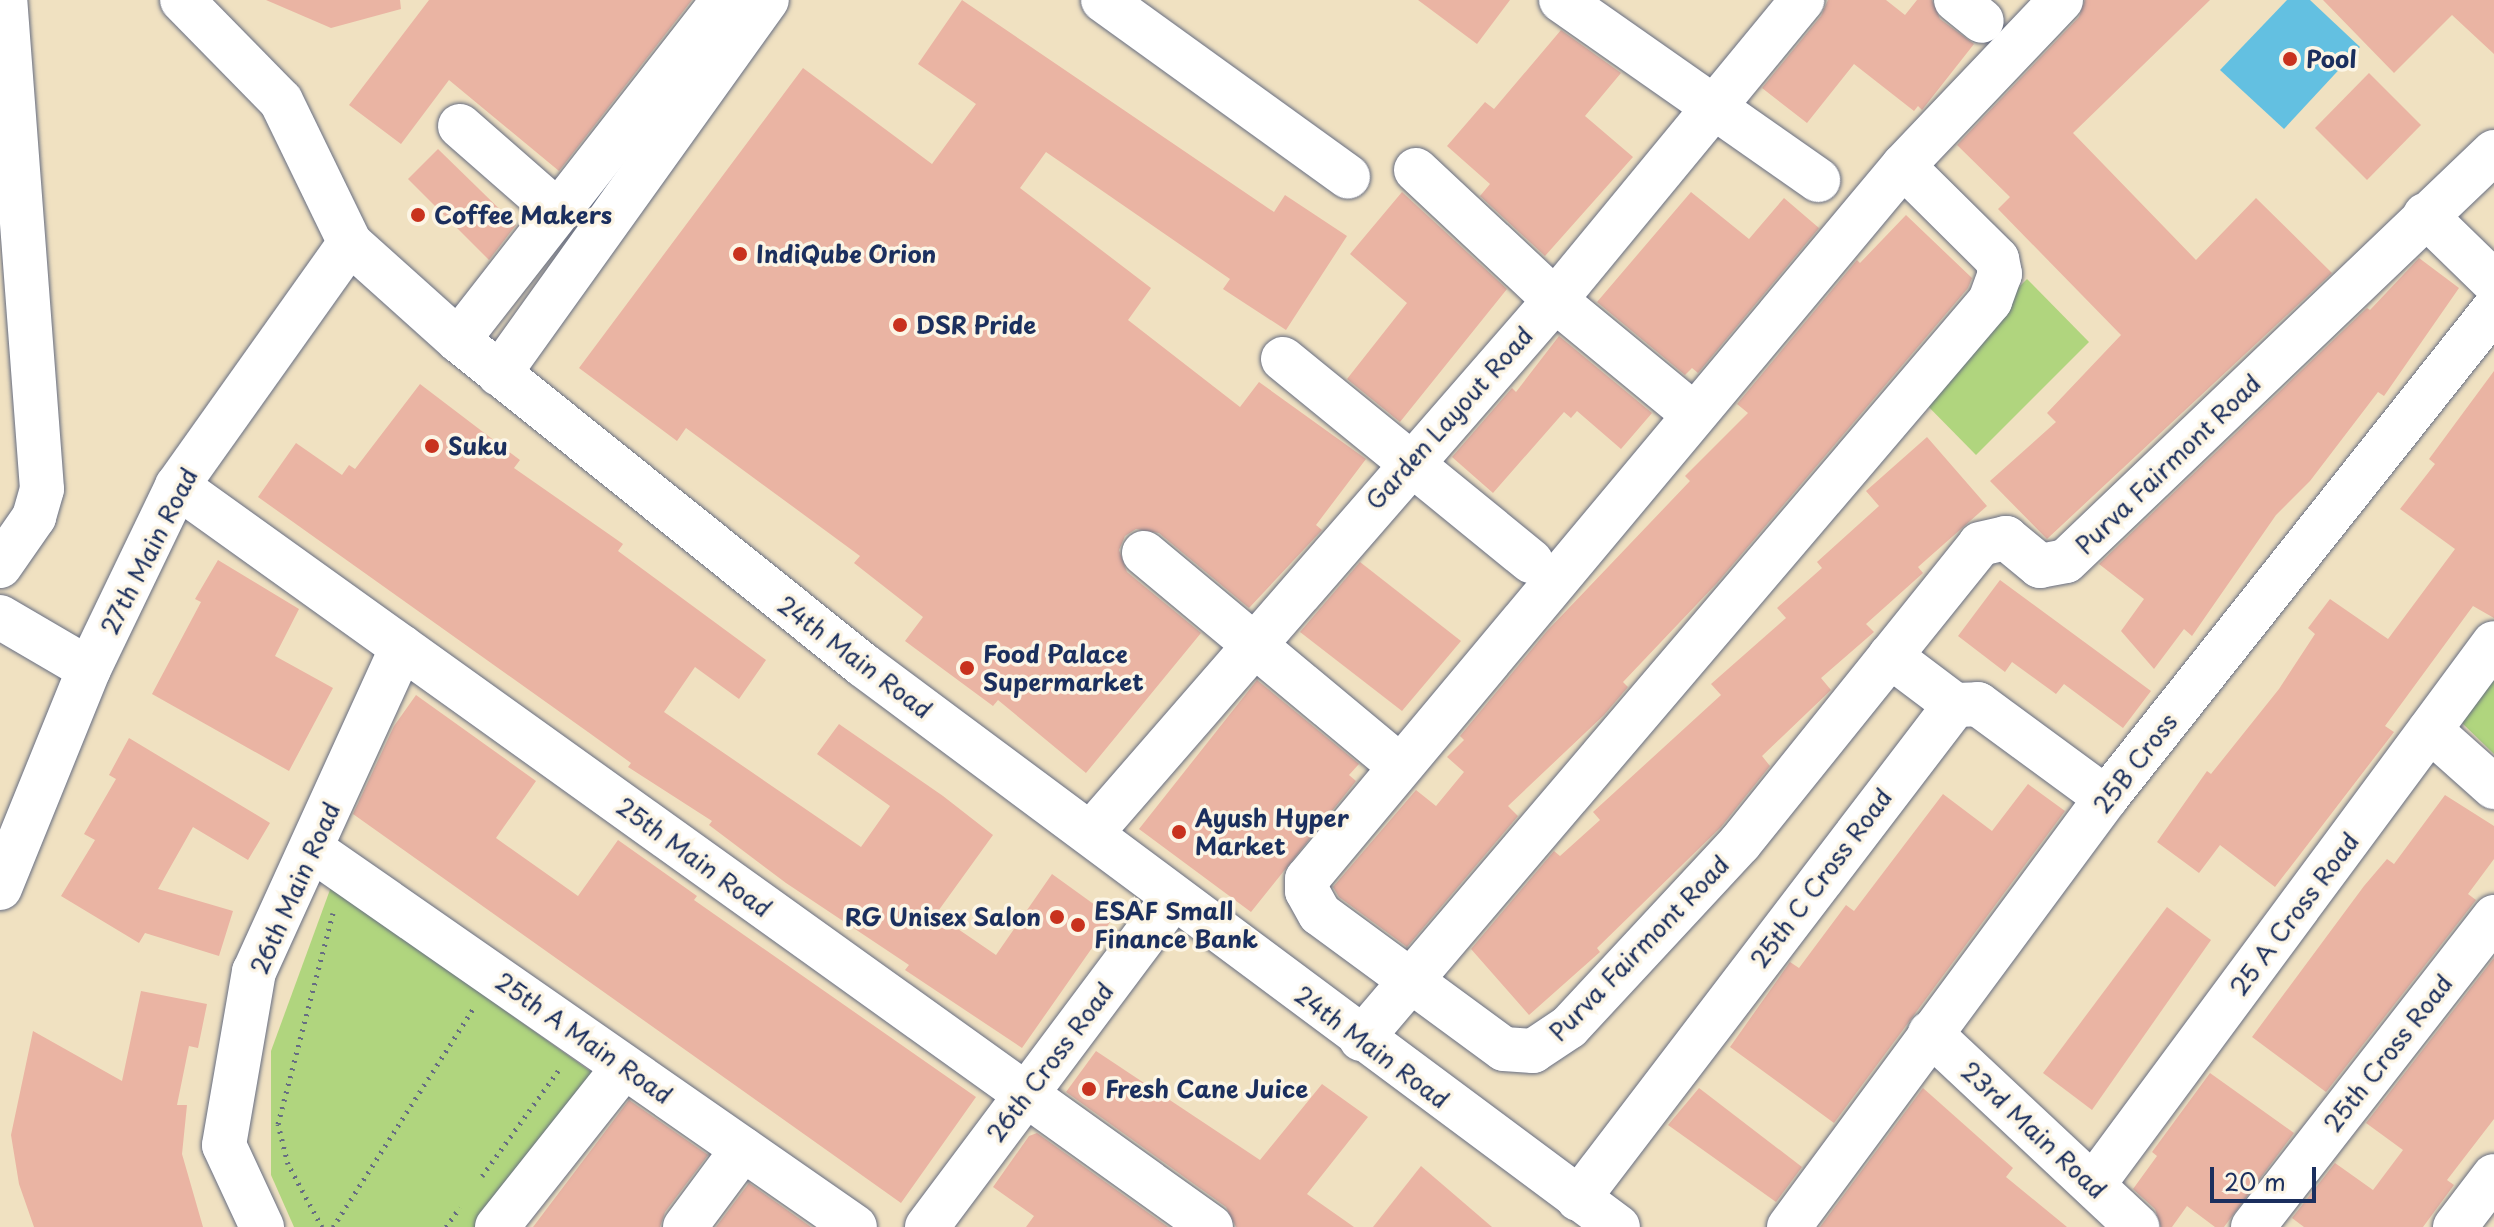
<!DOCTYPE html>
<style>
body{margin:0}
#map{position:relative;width:2494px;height:1227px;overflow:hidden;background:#f0e1c1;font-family:"Playpen Sans",sans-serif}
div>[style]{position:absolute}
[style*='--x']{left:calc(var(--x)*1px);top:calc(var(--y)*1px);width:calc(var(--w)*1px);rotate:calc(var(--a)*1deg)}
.green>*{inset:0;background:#b0d57e}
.water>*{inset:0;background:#63c0e1}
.building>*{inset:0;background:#eab4a3}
.path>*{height:5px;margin-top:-2.5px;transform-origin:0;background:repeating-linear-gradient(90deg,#666d81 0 2px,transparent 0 8px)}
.roads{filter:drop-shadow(0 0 2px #666d81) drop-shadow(0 0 2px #666d81)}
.minor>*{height:44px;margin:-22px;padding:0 22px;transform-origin:22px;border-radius:22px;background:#fff}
.dots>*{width:22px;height:22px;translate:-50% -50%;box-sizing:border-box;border:4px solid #fcf5e5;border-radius:50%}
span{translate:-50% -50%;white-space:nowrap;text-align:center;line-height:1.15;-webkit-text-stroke:7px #fcf5e5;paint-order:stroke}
.poi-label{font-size:24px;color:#1b2f5e;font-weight:700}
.left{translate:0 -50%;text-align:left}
.right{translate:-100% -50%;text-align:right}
.street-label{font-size:24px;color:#1b2f5e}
.scale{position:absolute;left:2210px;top:1167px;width:106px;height:36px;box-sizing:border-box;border:4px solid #1b2f5e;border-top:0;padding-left:10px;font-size:24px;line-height:28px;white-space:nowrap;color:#1b2f5e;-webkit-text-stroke:6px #fcf5e5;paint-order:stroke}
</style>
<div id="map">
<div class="green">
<div style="clip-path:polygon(2027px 279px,2089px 342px,1976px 455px,1914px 392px)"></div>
<div style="clip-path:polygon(2494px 679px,2494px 754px,2461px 722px)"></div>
<div style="clip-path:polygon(331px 887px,597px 1076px,476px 1227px,294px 1227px,271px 1175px,271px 1051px)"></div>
</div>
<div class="water">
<div style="clip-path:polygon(2287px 0,2310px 0,2360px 47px,2284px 129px,2220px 70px)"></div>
</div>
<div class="building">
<div style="clip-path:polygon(266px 0,400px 0,401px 9px,331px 28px)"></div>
<div style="clip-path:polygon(429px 0,692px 0,559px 171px,449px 80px,401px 144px,349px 105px)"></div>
<div style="clip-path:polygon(962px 0,1274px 212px,1285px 195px,1347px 236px,1286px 330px,1223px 289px,1230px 279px,1046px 152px,1020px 188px,1151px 288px,1128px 320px,1240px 407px,1259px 382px,1366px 459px,1316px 525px,1322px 530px,1249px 608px,1159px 533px,1136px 529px,1125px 536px,1119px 550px,1127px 572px,1201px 633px,1086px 773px,998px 700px,993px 706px,905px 641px,923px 617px,854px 563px,860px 556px,686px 428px,677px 441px,579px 368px,803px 68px,932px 164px,976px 104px,918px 64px)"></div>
<div style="clip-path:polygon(1418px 0,1510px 0,1477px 44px)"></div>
<div style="clip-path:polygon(1828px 0,1886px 0,1905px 15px,1917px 0,1932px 0,1940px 19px,1974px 44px,1922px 110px,1918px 106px,1914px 111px,1854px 64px,1807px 123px,1762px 88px,1821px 16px)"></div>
<div style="clip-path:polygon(2085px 0,2210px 0,2073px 133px,2196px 260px,2256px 198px,2332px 273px,2047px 539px,1990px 481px,2056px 422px,2047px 413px,2121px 335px,1998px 209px,2010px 197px,1957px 145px,2079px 17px)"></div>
<div style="clip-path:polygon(2323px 0,2494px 0,2494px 54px,2452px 15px,2394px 73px)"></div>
<div style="clip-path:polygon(1561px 30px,1621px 73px,1585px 116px,1633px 157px,1545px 256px,1480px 196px,1490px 184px,1447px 146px,1485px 102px,1494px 109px)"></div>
<div style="clip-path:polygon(2369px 73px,2421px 125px,2367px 180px,2315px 128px)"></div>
<div style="clip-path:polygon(438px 149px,516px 225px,489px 260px,408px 179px)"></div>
<div style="clip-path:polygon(1402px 192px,1507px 289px,1400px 422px,1347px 379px,1407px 303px,1350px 254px)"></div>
<div style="clip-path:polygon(1691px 192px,1749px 239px,1784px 198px,1819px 228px,1698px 373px,1692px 368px,1685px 375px,1597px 302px)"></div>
<div style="clip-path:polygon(1906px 215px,1972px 278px,1968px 288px,1717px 583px,1623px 682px,1628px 687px,1604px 715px,1508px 806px,1518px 816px,1407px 947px,1339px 897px,1333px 887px,1416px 790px,1436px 806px,1464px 772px,1447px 757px,1464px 740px,1460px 736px,1547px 631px,1690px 481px,1685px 476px,1748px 413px,1737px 404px,1857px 260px,1860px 263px)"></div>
<div style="clip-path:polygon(2419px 258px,2459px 288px,2384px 396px,2378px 392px,2310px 481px,2276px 515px,2192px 636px,2184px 629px,2154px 669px,2121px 631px,2144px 599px,2099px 564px,2367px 308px,2370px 310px)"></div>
<div style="clip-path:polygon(1559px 336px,1652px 413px,1621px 449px,1577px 411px,1571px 418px,1564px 412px,1493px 493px,1452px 457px,1512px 388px,1516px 392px)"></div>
<div style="clip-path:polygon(2494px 371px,2494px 618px,2473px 606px,2385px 726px,2394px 732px,2275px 887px,2220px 845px,2199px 873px,2157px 842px,2207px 771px,2211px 774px,2279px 689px,2315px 634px,2308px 628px,2330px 599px,2388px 639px,2455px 549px,2400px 509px,2435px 464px,2429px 459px)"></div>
<div style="clip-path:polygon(420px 384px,520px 460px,514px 468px,623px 544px,618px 551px,766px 660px,739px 699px,695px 667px,664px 712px,861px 847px,890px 806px,817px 754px,839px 724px,943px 796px,993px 835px,936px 914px,996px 955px,1052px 874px,1113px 918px,1022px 1048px,905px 970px,909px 965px,786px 883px,709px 825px,712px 821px,628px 767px,631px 763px,588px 732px,258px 497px,296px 443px,342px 475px,349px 465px,355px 469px)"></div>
<div style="clip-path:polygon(1927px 437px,1987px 506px,1918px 567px,1923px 573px,1866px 624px,1874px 632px,1821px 678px,1831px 690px,1762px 756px,1770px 766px,1721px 827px,1597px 948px,1600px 952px,1529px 1015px,1471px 949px,1554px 851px,1560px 856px,1600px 820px,1593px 812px,1721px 695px,1711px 684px,1786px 618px,1777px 608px,1822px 568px,1817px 562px,1879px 506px,1866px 491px)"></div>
<div style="clip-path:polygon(218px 560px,299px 609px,275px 656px,333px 688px,289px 771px,152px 694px,201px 602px,195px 599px)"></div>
<div style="clip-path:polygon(1360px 562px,1461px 641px,1402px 711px,1300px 632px)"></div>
<div style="clip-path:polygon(2000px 580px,2151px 691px,2123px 728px,2064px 684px,2056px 694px,2012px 662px,2005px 672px,1958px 636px)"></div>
<div style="clip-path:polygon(1257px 680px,1359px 764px,1349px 775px,1356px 781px,1251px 912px,1139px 829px)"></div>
<div style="clip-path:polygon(416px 695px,536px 781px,496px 838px,578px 896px,618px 840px,697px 896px,694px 900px,976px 1097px,901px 1203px,353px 814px,394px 726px)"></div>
<div style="clip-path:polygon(129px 738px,270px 823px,248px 860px,193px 827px,158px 889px,233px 911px,219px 956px,145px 933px,139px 943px,61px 896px,95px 840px,84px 834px,116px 779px,109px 775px)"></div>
<div style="clip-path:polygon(2028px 784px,2065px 811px,1834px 1123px,1730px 1047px,1790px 962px,1799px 968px,1846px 905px,1854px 911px,1943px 794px,1992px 831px)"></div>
<div style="clip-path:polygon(2445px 795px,2494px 826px,2494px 859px,2468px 894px,2476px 900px,2326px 1092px,2252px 1037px,2364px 886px,2387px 859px,2394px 864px)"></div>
<div style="clip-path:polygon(2167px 907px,2211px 940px,2092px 1110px,2043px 1073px)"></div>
<div style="clip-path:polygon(2494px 958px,2494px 1119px,2447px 1180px,2454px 1185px,2423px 1227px,2304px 1227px,2292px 1218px,2335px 1163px,2373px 1190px,2403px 1150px,2366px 1123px)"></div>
<div style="clip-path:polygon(141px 991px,207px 1004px,198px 1048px,189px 1046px,177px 1105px,187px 1105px,182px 1154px,203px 1227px,34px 1227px,19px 1184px,11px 1135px,33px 1031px,122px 1081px)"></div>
<div style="clip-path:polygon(1096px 1051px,1260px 1160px,1322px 1084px,1368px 1117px,1307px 1194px,1354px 1227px,1236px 1227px,1226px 1207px,1066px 1092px)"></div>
<div style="clip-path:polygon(2210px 1073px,2294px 1133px,2224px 1227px,2215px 1227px,2187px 1206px,2172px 1227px,2161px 1227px,2155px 1209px,2133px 1189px,2157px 1156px,2152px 1152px)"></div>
<div style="clip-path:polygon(1699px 1088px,1802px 1167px,1776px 1202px,1668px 1125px)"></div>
<div style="clip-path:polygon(1923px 1088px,2013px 1168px,2006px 1177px,2067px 1227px,1820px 1227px)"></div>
<div style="clip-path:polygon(629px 1100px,708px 1155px,665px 1212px,660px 1227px,533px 1227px)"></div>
<div style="clip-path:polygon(1037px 1133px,1168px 1227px,1026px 1227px,1034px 1216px,993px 1187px,1029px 1136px)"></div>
<div style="clip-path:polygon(1421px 1166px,1492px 1227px,1373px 1227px)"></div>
<div style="clip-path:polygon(749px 1183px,811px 1227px,716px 1227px)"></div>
</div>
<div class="path">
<div style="--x:482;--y:1176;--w:135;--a:-54.1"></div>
<div style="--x:322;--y:1227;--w:72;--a:-118.4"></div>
<div style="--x:288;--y:1164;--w:41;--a:-104"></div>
<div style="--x:278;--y:1124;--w:218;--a:-75.4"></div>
<div style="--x:333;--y:1227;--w:261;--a:-57.3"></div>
<div style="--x:446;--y:1227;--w:24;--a:-55"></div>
</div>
<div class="roads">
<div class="minor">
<div style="--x:182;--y:0;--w:141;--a:45.6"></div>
<div style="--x:281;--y:101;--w:158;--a:64.1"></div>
<div style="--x:350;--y:243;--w:145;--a:41.9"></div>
<div style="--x:458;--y:340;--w:519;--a:38.75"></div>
<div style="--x:863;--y:665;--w:941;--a:36.66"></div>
<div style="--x:1103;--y:0;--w:302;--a:35.8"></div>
<div style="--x:1561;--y:0;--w:314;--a:35"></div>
<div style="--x:1956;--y:0;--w:33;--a:39"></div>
<div style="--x:2061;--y:0;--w:229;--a:133.6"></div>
<div style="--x:1903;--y:166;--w:929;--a:129.89"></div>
<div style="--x:1307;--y:879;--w:12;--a:90"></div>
<div style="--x:1307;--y:891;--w:26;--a:61"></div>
<div style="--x:1320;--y:914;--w:228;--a:36.3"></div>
<div style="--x:1504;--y:1049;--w:29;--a:4"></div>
<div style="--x:1533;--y:1051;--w:43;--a:-33.7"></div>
<div style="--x:1569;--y:1027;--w:251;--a:-47.1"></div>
<div style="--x:1740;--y:843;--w:383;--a:-51.2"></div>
<div style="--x:1980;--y:544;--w:27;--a:-13"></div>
<div style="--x:2006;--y:538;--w:44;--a:39.5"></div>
<div style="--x:2040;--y:566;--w:26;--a:-11"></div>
<div style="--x:2066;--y:561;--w:592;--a:-43.7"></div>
<div style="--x:460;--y:126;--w:129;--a:41.2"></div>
<div style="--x:1416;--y:170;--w:190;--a:43.1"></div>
<div style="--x:1555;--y:300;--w:163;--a:39.5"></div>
<div style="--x:2425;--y:215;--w:96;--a:44.2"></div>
<div style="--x:458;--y:340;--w:432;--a:-52"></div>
<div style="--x:1283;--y:359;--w:320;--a:39.2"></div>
<div style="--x:499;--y:374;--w:460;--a:-54.4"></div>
<div style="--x:177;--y:486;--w:1272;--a:35.63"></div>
<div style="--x:1144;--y:553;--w:312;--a:39.8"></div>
<div style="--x:0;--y:566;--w:60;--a:-55.2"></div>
<div style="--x:34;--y:517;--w:29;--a:-74"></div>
<div style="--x:42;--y:489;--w:490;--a:-94.3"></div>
<div style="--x:0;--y:617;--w:103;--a:30.3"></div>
<div style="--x:1890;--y:656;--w:81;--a:37"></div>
<div style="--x:2430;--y:730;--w:86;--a:41.7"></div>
<div style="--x:1092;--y:832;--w:705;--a:-48.97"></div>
<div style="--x:1555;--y:300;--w:389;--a:-50.5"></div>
<div style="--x:313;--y:850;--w:660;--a:34.82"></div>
<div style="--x:0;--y:888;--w:236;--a:-67.9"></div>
<div style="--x:89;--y:669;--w:203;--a:-64.3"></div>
<div style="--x:177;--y:486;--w:298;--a:-54.6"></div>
<div style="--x:1930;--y:1033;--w:284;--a:43.1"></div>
<div style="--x:1361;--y:1039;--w:970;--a:-49.56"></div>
<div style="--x:1990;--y:301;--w:29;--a:-70"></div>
<div style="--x:2000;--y:274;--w:15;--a:-101"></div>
<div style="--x:1997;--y:259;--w:132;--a:-135.3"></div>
<div style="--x:2093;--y:1185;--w:674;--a:-53.5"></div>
<div style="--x:1578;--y:1199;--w:621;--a:-52.65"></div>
<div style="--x:1955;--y:705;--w:23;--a:-2"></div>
<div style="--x:1978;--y:704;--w:159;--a:36.3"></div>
<div style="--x:262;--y:1227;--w:90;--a:-114.9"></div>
<div style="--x:224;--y:1145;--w:176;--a:-80.2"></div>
<div style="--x:254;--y:972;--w:357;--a:-65.5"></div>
<div style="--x:497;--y:1227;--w:204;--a:-51.6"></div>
<div style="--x:685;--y:1227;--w:97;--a:-53.4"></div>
<div style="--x:927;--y:1227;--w:412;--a:-53.2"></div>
<div style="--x:1789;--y:1227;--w:533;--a:-53.54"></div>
<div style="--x:2106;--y:798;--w:624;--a:-51.57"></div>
<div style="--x:2253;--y:1227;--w:393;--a:-52.1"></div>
<div style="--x:2455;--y:1227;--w:64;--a:-52.6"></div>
</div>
</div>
<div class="dots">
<div style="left:2290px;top:59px;background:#c8321e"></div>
<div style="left:418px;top:215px;background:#c8321e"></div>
<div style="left:740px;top:254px;background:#c8321e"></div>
<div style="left:900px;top:325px;background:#c8321e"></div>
<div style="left:432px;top:446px;background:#c8321e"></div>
<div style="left:967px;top:668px;background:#c8321e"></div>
<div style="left:1179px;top:832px;background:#c8321e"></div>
<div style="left:1057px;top:917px;background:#c8321e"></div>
<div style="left:1078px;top:925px;background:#c8321e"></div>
<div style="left:1089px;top:1089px;background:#c8321e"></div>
</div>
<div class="poi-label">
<span class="left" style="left:2306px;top:59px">Pool</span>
<span class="left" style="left:434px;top:215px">Coffee Makers</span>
<span class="left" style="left:756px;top:254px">IndiQube Orion</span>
<span class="left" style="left:916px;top:325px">DSR Pride</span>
<span class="left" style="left:448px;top:446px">Suku</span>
<span class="left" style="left:983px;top:668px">Food Palace<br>Supermarket</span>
<span class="left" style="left:1195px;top:832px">Ayush Hyper<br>Market</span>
<span class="left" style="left:1094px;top:925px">ESAF Small<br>Finance Bank</span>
<span class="right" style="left:1041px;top:917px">RG Unisex Salon</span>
<span class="left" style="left:1105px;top:1089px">Fresh Cane Juice</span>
</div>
<div class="street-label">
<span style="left:1449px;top:418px;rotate:-48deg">Garden Layout Road</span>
<span style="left:2168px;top:464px;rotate:-44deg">Purva Fairmont Road</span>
<span style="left:149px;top:551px;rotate:-63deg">27th Main Road</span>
<span style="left:855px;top:657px;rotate:37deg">24th Main Road</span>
<span style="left:2135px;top:763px;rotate:-52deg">25B Cross</span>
<span style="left:694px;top:857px;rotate:36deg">25th Main Road</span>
<span style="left:1821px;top:878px;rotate:-53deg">25th C Cross Road</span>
<span style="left:295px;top:888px;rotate:-66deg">26th Main Road</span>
<span style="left:2294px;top:914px;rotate:-53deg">25 A Cross Road</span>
<span style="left:1639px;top:948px;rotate:-46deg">Purva Fairmont Road</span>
<span style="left:584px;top:1038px;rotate:35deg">25th A Main Road</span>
<span style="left:1372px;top:1047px;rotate:37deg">24th Main Road</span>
<span style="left:2388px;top:1053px;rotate:-52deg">25th Cross Road</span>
<span style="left:1050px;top:1062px;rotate:-53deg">26th Cross Road</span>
<span style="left:2034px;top:1130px;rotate:43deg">23rd Main Road</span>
</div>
<div class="scale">20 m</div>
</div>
